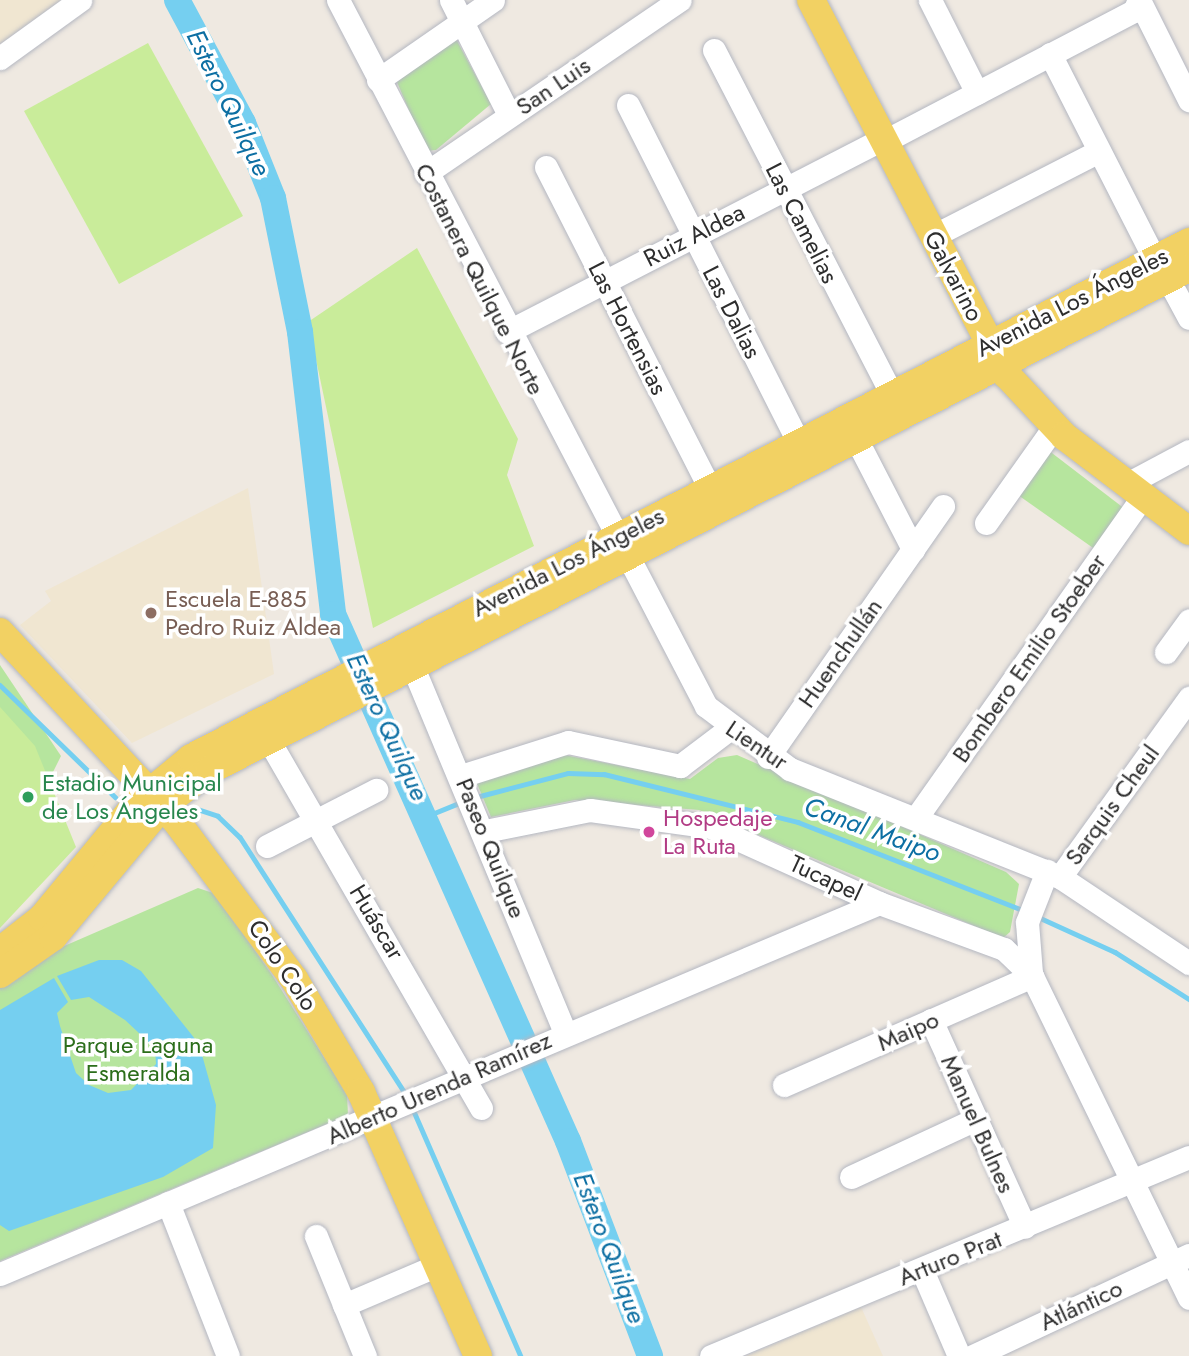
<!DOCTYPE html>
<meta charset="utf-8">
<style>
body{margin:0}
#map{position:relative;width:1189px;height:1356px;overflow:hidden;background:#efe9e1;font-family:Jost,sans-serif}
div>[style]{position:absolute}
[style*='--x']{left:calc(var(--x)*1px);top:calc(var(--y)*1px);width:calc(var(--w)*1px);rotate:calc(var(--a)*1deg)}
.education>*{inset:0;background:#f0e6d1}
.green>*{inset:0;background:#b6e59e}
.pitch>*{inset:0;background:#c9ec9a}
.water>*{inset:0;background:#75cff0}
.stream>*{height:4.5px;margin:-2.25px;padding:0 2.25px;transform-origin:2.25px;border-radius:2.25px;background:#75cff0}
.river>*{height:26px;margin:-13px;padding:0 13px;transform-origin:13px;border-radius:13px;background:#75cff0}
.roads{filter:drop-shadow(0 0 2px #b4b7c1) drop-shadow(0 0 2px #b4b7c1)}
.minor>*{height:23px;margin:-11.5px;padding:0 11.5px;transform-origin:11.5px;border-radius:11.5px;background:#fff}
.major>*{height:28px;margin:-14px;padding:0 14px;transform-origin:14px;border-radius:14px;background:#f2d163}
.dots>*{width:19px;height:19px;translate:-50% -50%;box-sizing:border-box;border:4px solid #fff;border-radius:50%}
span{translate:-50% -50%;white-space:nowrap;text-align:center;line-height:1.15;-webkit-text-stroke:7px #fff;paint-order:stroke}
.street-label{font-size:24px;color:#2e2e2e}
.education-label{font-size:24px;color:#785e54}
.left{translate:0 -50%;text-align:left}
.leisure-label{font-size:24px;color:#27864d}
.hotel-label{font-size:24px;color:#b23c85}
.park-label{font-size:24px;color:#2c6e1b}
.water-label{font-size:26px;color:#0d6fa3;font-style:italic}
</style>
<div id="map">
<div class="education">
<div style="clip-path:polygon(0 0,61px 0,0 44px)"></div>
<div style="clip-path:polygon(248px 488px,274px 674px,132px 743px,20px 625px,51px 601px,45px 591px)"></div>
<div style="clip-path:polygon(861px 1307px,883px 1356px,746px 1356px)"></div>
</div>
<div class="green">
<div style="clip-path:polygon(455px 37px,491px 104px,436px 150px,426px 151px,397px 82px)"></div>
<div style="clip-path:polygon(1048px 450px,1125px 509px,1096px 550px,1018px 495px)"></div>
<div style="clip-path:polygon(0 665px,61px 756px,51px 776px,0 749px)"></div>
<div style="clip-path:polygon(559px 754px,690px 779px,718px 758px,737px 755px,1006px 872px,1019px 884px,1010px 932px,1003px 938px,699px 810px,575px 800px,491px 817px,476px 781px)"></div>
<div style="clip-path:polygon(198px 888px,216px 894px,274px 978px,347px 1094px,348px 1115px,0 1261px,0 987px,55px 950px)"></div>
</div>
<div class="pitch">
<div style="clip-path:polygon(148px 43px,243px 216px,119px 284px,24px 111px)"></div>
<div style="clip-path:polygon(417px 248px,518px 439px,507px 475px,534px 546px,373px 628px,308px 322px)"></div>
<div style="clip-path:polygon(0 707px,35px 746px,76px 847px,0 928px)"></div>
</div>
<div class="water">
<div style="clip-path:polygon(99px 960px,122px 960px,141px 971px,199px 1044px,216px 1105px,213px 1148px,163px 1177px,9px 1231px,0 1225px,0 1010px,54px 978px,68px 1002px,57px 1013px,60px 1026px,76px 1073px,89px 1085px,108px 1093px,131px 1090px,156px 1064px,155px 1048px,125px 1020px,89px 997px,71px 1000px,57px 976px)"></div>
</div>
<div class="stream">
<div style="--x:0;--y:685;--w:161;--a:44.2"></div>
<div style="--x:480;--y:796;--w:91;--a:-14.6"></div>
<div style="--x:568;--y:773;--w:36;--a:2"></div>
<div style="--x:604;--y:774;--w:200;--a:13.9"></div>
<div style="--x:798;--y:822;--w:244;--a:21.4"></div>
<div style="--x:194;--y:808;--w:25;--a:18"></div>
<div style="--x:218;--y:816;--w:30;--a:44"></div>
<div style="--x:240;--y:837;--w:308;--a:57.2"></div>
<div style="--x:427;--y:816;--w:35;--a:-22"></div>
<div style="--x:1036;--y:916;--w:87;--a:24.5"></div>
<div style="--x:1115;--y:952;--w:88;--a:32.4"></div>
<div style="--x:412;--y:1107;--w:272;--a:66.4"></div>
</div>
<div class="river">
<div style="--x:177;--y:0;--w:140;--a:61.8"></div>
<div style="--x:243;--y:123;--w:81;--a:68.2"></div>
<div style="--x:273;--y:198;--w:137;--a:78.6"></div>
<div style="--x:300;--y:332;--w:284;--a:83.3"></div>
<div style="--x:333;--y:614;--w:577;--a:65.97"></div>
<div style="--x:568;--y:1141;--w:230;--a:69.1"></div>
</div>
<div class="roads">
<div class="minor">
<div style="--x:338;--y:0;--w:796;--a:62.47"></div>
<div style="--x:706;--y:706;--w:105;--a:36.9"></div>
<div style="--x:790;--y:769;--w:291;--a:21.8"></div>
<div style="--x:1060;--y:877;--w:155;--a:33.7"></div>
<div style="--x:451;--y:0;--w:129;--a:63.2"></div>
<div style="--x:930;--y:0;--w:104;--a:63.2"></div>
<div style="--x:1140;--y:2;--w:110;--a:63.4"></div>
<div style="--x:714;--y:50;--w:388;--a:62.7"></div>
<div style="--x:1050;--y:54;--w:231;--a:63"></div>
<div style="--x:0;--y:58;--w:99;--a:-35.9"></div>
<div style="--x:378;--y:80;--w:140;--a:-34.8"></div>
<div style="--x:628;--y:105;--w:379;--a:63.2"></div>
<div style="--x:883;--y:142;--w:283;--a:-27.6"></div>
<div style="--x:1134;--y:11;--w:12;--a:-66"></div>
<div style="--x:546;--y:167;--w:361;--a:63"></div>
<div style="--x:426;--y:173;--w:307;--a:-34.3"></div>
<div style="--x:933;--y:236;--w:186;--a:-27.1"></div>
<div style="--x:1168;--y:279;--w:44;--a:61.7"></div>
<div style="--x:507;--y:332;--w:422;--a:-27.2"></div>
<div style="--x:849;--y:425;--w:140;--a:62.7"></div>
<div style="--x:1127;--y:484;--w:70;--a:-28"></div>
<div style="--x:986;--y:523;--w:118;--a:-54.7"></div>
<div style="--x:1166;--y:652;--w:39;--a:-54"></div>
<div style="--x:412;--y:665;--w:399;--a:67.4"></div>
<div style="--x:268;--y:739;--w:426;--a:60"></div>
<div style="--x:768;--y:757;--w:306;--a:-55.1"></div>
<div style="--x:461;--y:776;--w:112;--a:-17.6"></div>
<div style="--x:568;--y:742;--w:115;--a:12.1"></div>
<div style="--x:680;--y:766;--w:61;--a:-37.1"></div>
<div style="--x:916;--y:818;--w:392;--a:-54.8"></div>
<div style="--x:485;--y:831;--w:107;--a:-11.3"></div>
<div style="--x:590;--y:810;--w:122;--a:8"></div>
<div style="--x:711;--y:827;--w:184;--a:24.3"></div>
<div style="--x:879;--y:903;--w:133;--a:20.2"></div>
<div style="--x:1004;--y:949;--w:39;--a:44"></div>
<div style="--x:1032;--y:976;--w:358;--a:64"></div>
<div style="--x:267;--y:846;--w:123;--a:-27.2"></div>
<div style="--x:1060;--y:877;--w:221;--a:-54.2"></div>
<div style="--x:1031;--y:973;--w:51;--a:-94.5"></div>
<div style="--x:1027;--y:922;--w:55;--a:-68.6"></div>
<div style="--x:931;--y:1020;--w:227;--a:65.6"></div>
<div style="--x:784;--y:1085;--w:271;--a:-23.7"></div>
<div style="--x:851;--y:1177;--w:138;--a:-24.9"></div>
<div style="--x:168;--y:1203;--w:164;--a:68.6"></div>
<div style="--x:316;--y:1236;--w:130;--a:67.8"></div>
<div style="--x:922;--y:1270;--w:94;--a:66.7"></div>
<div style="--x:0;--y:1274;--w:954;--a:-22.88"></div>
<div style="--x:344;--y:1305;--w:102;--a:-23.1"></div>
<div style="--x:711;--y:1356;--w:518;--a:-22.6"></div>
<div style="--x:973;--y:1356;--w:238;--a:-25.1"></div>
</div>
<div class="major">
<div style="--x:811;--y:0;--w:422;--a:62.5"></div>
<div style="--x:1006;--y:374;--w:85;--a:46.9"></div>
<div style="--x:1064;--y:436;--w:157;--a:37.2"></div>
<div style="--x:0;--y:632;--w:260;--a:47"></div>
<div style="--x:177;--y:822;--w:196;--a:53.3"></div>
<div style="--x:294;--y:979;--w:131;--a:59.3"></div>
<div style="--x:361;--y:1092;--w:289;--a:66.1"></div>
<div style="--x:0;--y:951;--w:53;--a:-38.2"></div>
<div style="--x:42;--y:918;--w:151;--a:-50.4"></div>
<div style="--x:138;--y:802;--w:69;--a:-39.7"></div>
<div style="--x:191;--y:758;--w:1124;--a:-27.34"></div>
<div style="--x:0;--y:974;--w:65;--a:-34.9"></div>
<div style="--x:53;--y:937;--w:172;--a:-50.2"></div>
<div style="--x:163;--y:805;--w:59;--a:-36.7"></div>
<div style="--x:210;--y:770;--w:1100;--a:-27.15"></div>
</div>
</div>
<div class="dots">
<div style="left:151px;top:613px;background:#8d6e63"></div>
<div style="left:28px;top:797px;background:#2e9e5b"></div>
<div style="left:649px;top:832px;background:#d1479c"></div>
</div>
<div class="street-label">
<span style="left:553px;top:86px;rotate:-34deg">San Luis</span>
<span style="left:802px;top:223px;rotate:63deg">Las Camelias</span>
<span style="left:694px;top:235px;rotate:-27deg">Ruiz Aldea</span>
<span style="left:954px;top:276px;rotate:62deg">Galvarino</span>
<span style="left:480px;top:279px;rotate:63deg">Costanera Quilque Norte</span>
<span style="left:1072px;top:302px;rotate:-27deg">Avenida Los Ángeles</span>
<span style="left:732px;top:312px;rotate:63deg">Las Dalias</span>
<span style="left:628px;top:328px;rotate:63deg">Las Hortensias</span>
<span style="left:568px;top:562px;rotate:-27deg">Avenida Los Ángeles</span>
<span style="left:840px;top:653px;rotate:-55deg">Huenchullán</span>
<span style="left:1029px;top:658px;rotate:-55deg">Bombero Emilio Stoeber</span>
<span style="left:757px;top:745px;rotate:34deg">Lientur</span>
<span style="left:1112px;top:805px;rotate:-54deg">Sarquis Cheul</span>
<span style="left:491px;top:848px;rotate:68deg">Paseo Quilque</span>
<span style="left:826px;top:878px;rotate:25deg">Tucapel</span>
<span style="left:377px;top:922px;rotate:59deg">Huáscar</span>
<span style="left:283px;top:965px;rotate:56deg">Colo Colo</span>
<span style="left:908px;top:1031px;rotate:-24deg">Maipo</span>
<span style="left:439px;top:1088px;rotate:-24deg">Alberto Urenda Ramírez</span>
<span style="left:978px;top:1124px;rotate:66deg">Manuel Bulnes</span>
<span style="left:950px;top:1258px;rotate:-22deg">Arturo Prat</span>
<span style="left:1081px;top:1305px;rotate:-25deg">Atlántico</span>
</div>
<div class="education-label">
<span class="left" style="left:165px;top:613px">Escuela E-885<br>Pedro Ruiz Aldea</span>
</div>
<div class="leisure-label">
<span class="left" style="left:42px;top:797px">Estadio Municipal<br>de Los Ángeles</span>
</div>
<div class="hotel-label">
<span class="left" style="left:663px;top:832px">Hospedaje<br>La Ruta</span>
</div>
<div class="park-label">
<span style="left:138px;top:1059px">Parque Laguna<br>Esmeralda</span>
</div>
<div class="water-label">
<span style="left:228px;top:103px;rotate:64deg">Estero Quilque</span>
<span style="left:387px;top:727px;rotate:65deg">Estero Quilque</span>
<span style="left:872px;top:830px;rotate:20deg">Canal Maipo</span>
<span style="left:609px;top:1248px;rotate:69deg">Estero Quilque</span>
</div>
</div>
